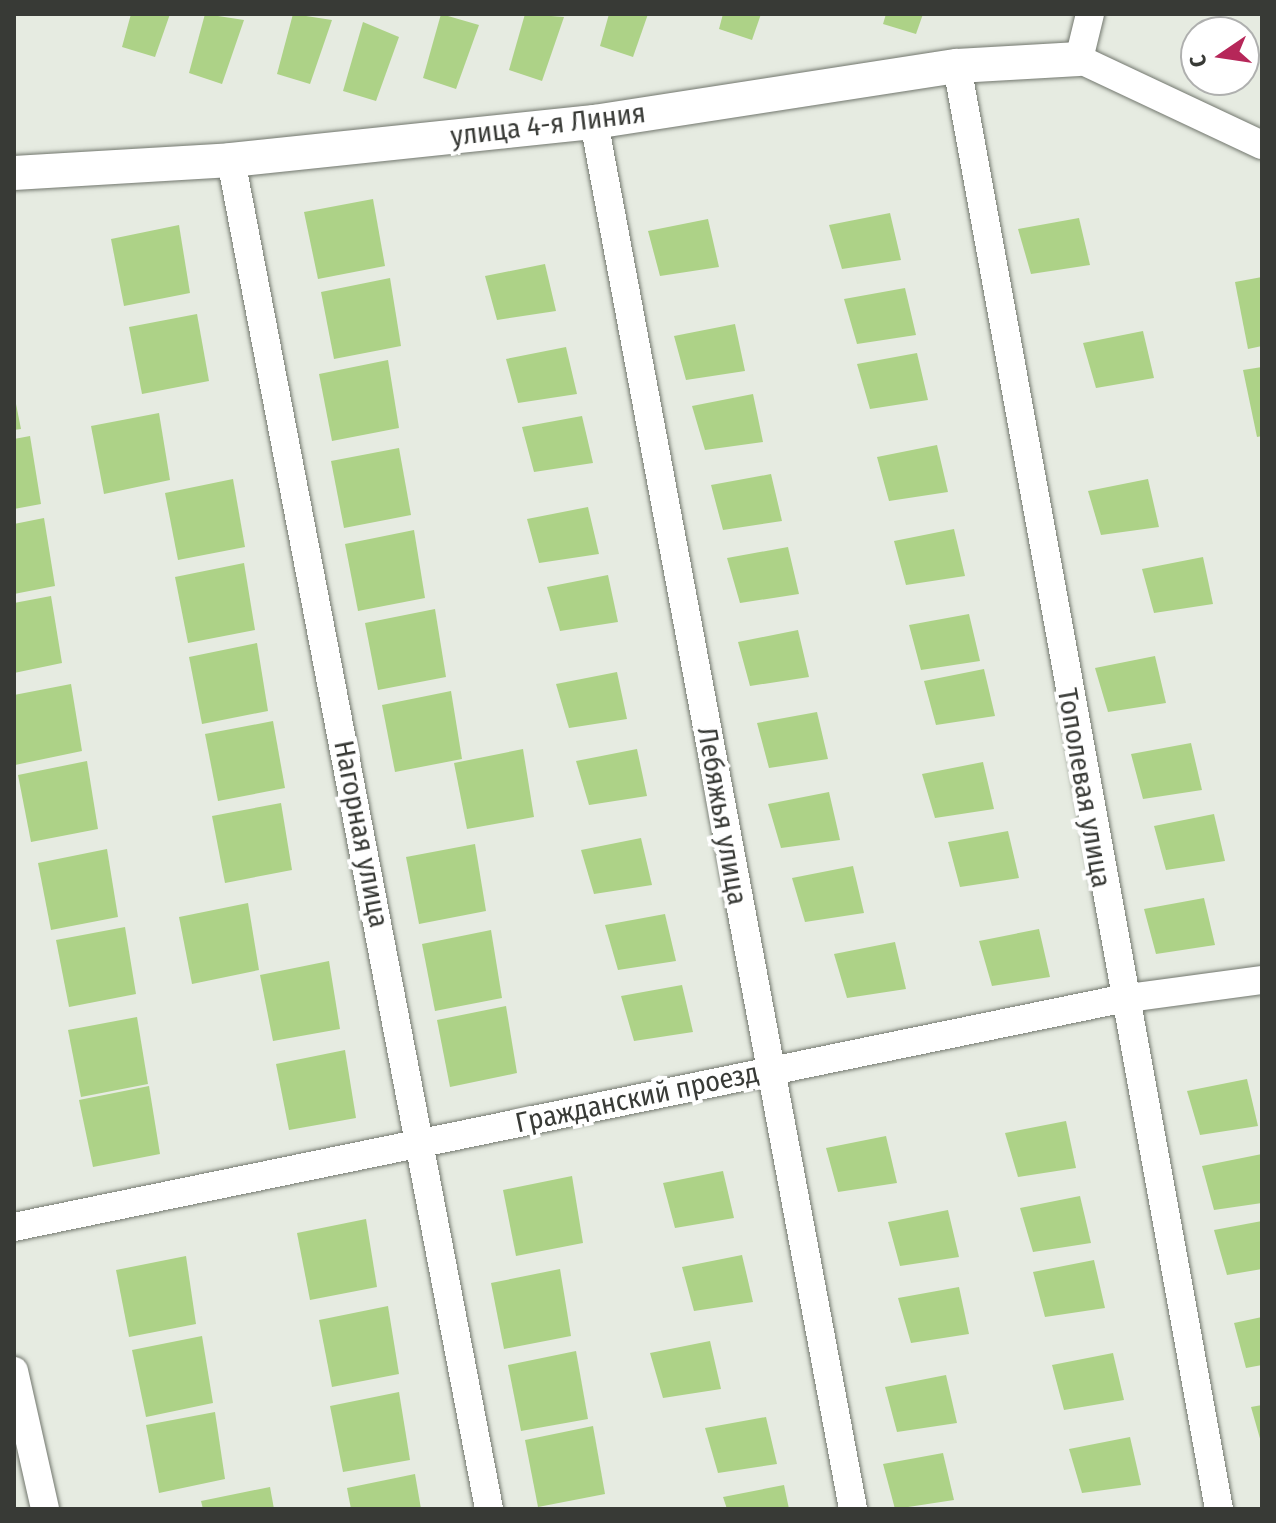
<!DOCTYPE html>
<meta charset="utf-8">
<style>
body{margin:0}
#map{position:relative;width:1276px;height:1523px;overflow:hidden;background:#e6ebe1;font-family:"Fira Sans Condensed",sans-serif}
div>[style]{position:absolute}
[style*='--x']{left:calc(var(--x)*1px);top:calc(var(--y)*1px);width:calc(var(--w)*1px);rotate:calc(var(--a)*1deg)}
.building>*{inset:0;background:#add287}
.roads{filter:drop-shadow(0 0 2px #72776e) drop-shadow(0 0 2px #72776e)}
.minor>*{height:28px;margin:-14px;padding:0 14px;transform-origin:14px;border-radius:14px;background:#fff}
.tertiary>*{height:34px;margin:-17px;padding:0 17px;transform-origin:17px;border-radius:17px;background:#fff}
span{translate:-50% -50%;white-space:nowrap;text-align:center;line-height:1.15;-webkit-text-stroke:8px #fff;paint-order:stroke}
.street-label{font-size:28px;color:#383a36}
.frame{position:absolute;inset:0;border:16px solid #383a36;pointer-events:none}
.north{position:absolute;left:1180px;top:16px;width:80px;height:80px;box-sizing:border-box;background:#fff;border:2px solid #afb0af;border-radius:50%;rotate:257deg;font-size:22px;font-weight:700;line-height:32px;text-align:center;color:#383a36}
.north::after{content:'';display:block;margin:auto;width:28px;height:36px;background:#b62759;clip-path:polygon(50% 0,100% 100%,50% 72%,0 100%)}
</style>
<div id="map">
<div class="building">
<div style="clip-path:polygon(131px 14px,170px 14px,155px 57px,122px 47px)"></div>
<div style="clip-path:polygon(205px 14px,244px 20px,222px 84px,189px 73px)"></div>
<div style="clip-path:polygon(293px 14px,332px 20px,310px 84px,277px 74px)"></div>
<div style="clip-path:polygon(441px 14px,479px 25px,456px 89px,423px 78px)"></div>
<div style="clip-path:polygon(525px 14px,564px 17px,542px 81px,509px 70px)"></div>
<div style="clip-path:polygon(609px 14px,648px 14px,633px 57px,600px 46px)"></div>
<div style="clip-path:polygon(723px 14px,761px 14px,752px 40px,719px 29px)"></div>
<div style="clip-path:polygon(886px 14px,923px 14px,916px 34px,883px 24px)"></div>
<div style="clip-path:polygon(363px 22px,399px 37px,376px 101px,343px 91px)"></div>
<div style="clip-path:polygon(373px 199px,385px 266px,318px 279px,304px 212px)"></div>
<div style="clip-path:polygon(890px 213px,901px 260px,842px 269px,829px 225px)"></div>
<div style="clip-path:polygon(1079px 218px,1090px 265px,1031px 274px,1018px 229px)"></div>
<div style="clip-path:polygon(708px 219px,719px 267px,660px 276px,648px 231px)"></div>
<div style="clip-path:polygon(179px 225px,190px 293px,124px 306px,111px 239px)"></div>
<div style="clip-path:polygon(545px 264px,556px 311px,497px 320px,485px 276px)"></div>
<div style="clip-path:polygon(1262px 277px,1262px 346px,1248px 349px,1235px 282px)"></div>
<div style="clip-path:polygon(390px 278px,401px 346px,334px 359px,321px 292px)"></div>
<div style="clip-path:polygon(905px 288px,916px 335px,857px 344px,844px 299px)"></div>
<div style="clip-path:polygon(197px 314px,209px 381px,142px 394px,129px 327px)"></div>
<div style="clip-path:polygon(735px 324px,745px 371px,686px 380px,674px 336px)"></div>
<div style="clip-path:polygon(1143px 331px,1154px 378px,1096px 388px,1083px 343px)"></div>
<div style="clip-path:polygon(566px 347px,577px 394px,518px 403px,506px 359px)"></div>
<div style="clip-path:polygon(917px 353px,928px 400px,870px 409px,857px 364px)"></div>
<div style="clip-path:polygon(388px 360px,399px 428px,332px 441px,319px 374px)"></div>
<div style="clip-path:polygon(1262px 367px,1262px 436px,1257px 437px,1243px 370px)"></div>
<div style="clip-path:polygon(14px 394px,21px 429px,14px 430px)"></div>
<div style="clip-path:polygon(753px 394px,763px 442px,705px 450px,692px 406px)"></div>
<div style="clip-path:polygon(159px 413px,170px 480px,104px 494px,91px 426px)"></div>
<div style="clip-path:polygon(582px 416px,593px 463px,534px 472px,522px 427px)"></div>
<div style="clip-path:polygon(30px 436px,41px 504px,14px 509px,14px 439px)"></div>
<div style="clip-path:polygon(937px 445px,948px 492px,889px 501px,877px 457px)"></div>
<div style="clip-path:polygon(399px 448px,411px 515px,344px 528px,331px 461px)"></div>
<div style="clip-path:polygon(771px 474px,782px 521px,723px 530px,711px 485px)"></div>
<div style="clip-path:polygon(233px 479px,245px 547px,178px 560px,165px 493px)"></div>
<div style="clip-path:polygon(1148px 479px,1159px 527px,1101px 535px,1088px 491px)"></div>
<div style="clip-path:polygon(588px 507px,599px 554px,539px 563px,527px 519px)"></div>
<div style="clip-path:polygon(44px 518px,55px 586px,14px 594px,14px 524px)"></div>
<div style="clip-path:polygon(954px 529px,965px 576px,906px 585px,894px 541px)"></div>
<div style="clip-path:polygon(414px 530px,425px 598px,358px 611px,345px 544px)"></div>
<div style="clip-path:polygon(788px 547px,799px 594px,740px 603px,727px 558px)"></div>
<div style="clip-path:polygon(1203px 557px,1213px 604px,1154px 613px,1142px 569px)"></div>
<div style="clip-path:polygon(244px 563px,255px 630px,188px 643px,175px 577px)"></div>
<div style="clip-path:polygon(608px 575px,618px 622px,560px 631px,547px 587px)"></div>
<div style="clip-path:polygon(51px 596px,62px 663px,14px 673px,14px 603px)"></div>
<div style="clip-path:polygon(435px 609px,446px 677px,378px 690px,365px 623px)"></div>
<div style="clip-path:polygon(969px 614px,980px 661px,921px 670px,909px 625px)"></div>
<div style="clip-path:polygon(798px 630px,809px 677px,750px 686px,738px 642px)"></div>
<div style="clip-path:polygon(257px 643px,268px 711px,202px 724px,189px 657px)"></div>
<div style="clip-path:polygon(1155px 656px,1166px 703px,1108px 712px,1095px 668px)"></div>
<div style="clip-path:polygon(984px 669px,995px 716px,936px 725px,924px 681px)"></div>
<div style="clip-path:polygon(617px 672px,627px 719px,569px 728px,556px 684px)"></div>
<div style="clip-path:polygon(71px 684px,82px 751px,15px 765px,14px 695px)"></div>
<div style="clip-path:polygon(451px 691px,462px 759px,395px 772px,382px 705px)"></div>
<div style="clip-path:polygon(817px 712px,828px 759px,769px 768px,757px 723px)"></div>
<div style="clip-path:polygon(273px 721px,285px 788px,218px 801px,205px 734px)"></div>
<div style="clip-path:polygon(1191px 743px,1202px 790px,1143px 799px,1131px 754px)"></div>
<div style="clip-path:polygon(523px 749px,534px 817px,467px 829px,454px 763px)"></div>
<div style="clip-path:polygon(637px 749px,647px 796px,589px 805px,576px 761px)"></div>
<div style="clip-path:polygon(87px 761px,98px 829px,31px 842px,18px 775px)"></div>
<div style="clip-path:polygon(983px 762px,994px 809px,935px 818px,922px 774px)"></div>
<div style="clip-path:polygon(829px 792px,840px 840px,781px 848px,768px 804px)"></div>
<div style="clip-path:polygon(281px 803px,292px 870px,225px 883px,212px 816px)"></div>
<div style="clip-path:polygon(1214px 814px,1225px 861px,1166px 870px,1154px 826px)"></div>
<div style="clip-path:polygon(1008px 831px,1019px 878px,960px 887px,948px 842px)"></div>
<div style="clip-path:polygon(641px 838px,652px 885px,594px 894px,581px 850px)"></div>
<div style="clip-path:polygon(475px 844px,486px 911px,419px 924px,406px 857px)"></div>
<div style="clip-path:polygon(107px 849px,118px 917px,51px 930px,38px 863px)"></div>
<div style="clip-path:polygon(853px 866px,864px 913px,805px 922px,792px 878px)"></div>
<div style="clip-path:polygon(1204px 898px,1215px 945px,1156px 954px,1144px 909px)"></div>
<div style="clip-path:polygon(248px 903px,259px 970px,192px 984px,179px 917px)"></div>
<div style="clip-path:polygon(665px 914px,676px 961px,618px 970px,605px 925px)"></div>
<div style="clip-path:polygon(125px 927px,136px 994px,69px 1007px,56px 940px)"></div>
<div style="clip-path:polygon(1039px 929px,1050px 977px,992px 986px,979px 941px)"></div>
<div style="clip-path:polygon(491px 930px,502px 998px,435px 1011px,422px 944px)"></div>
<div style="clip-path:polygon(895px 942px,906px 989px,847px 998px,834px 954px)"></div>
<div style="clip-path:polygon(329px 961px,340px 1029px,273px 1041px,260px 975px)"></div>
<div style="clip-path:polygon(682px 985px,693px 1032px,634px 1041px,621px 996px)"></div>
<div style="clip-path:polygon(506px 1006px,517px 1073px,450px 1087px,437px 1020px)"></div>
<div style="clip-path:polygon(137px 1017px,148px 1084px,81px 1097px,68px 1030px)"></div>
<div style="clip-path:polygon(345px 1050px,356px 1118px,289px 1130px,276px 1064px)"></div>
<div style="clip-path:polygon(1247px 1079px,1258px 1126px,1200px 1135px,1187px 1091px)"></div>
<div style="clip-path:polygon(149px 1086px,160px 1154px,93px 1167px,79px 1100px)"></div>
<div style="clip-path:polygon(1066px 1121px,1076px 1168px,1018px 1177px,1005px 1133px)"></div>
<div style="clip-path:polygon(886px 1136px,897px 1183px,838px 1192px,826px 1148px)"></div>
<div style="clip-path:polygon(1262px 1154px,1262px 1203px,1214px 1210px,1202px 1166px)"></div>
<div style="clip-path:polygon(723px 1171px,734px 1218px,675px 1228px,663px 1183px)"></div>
<div style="clip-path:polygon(572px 1176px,583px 1243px,516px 1256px,503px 1190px)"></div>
<div style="clip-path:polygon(1080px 1196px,1091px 1243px,1033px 1252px,1020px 1208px)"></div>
<div style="clip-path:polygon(948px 1210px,959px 1257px,900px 1266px,888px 1222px)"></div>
<div style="clip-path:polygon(366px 1219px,377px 1287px,310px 1300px,297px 1233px)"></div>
<div style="clip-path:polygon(1262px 1221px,1262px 1269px,1227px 1275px,1214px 1230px)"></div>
<div style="clip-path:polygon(742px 1255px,753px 1302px,694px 1311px,682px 1267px)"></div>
<div style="clip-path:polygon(186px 1256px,196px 1324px,129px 1337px,116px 1270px)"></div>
<div style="clip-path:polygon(1094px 1260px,1105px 1308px,1045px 1317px,1033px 1272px)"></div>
<div style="clip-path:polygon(560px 1269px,571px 1336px,504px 1349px,491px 1283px)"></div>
<div style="clip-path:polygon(959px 1287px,969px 1334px,911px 1343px,898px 1298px)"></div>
<div style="clip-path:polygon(388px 1306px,399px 1374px,332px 1387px,319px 1320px)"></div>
<div style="clip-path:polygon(1262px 1317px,1262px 1365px,1246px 1368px,1234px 1323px)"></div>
<div style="clip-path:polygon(202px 1336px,213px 1403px,146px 1417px,132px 1350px)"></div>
<div style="clip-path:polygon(710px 1341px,721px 1389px,663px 1398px,650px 1353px)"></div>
<div style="clip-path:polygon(576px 1351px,588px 1419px,521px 1431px,508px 1365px)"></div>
<div style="clip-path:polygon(1113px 1353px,1124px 1400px,1064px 1410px,1052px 1365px)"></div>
<div style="clip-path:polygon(946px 1375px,957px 1423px,897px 1432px,885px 1387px)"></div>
<div style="clip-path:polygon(399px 1392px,410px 1460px,343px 1472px,330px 1406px)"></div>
<div style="clip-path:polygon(1262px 1405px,1262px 1442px,1261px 1442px,1251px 1407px)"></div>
<div style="clip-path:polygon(215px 1412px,225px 1479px,159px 1493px,146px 1425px)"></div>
<div style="clip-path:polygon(766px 1417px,777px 1464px,718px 1473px,705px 1428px)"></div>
<div style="clip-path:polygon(593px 1426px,605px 1494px,538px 1507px,525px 1440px)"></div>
<div style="clip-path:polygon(1130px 1437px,1141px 1485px,1082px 1493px,1069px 1449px)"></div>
<div style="clip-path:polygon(943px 1453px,954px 1500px,895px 1509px,883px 1464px)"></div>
<div style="clip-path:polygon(415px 1474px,421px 1509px,351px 1509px,347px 1488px)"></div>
<div style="clip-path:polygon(784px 1485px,789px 1509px,727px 1509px,723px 1497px)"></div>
<div style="clip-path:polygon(270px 1487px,274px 1509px,203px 1509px,201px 1501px)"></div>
</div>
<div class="roads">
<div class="minor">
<div style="--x:1090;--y:14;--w:46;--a:103.7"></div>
<div style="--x:1079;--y:59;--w:202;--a:25.2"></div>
<div style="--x:957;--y:66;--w:1467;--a:79.71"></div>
<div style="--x:594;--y:122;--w:1411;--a:79.42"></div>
<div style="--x:231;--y:160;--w:1373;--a:79.17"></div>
<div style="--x:14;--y:1227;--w:1130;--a:-11.64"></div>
<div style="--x:1121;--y:999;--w:142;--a:-7.7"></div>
<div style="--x:14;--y:1371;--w:141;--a:77.3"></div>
</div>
<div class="tertiary">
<div style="--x:14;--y:173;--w:217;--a:-3.4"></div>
<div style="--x:231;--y:160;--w:365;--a:-6"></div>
<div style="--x:594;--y:122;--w:367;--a:-8.8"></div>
<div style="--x:957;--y:66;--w:122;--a:-3.3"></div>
</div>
</div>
<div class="street-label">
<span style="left:548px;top:125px;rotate:-7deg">улица 4-я Линия</span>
<span style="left:1084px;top:788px;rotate:80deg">Тополевая улица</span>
<span style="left:722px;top:816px;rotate:80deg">Лебяжья улица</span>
<span style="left:361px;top:834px;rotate:79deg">Нагорная улица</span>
<span style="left:637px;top:1098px;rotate:-12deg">Гражданский проезд</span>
</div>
<div class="frame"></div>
<div class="north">С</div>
</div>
